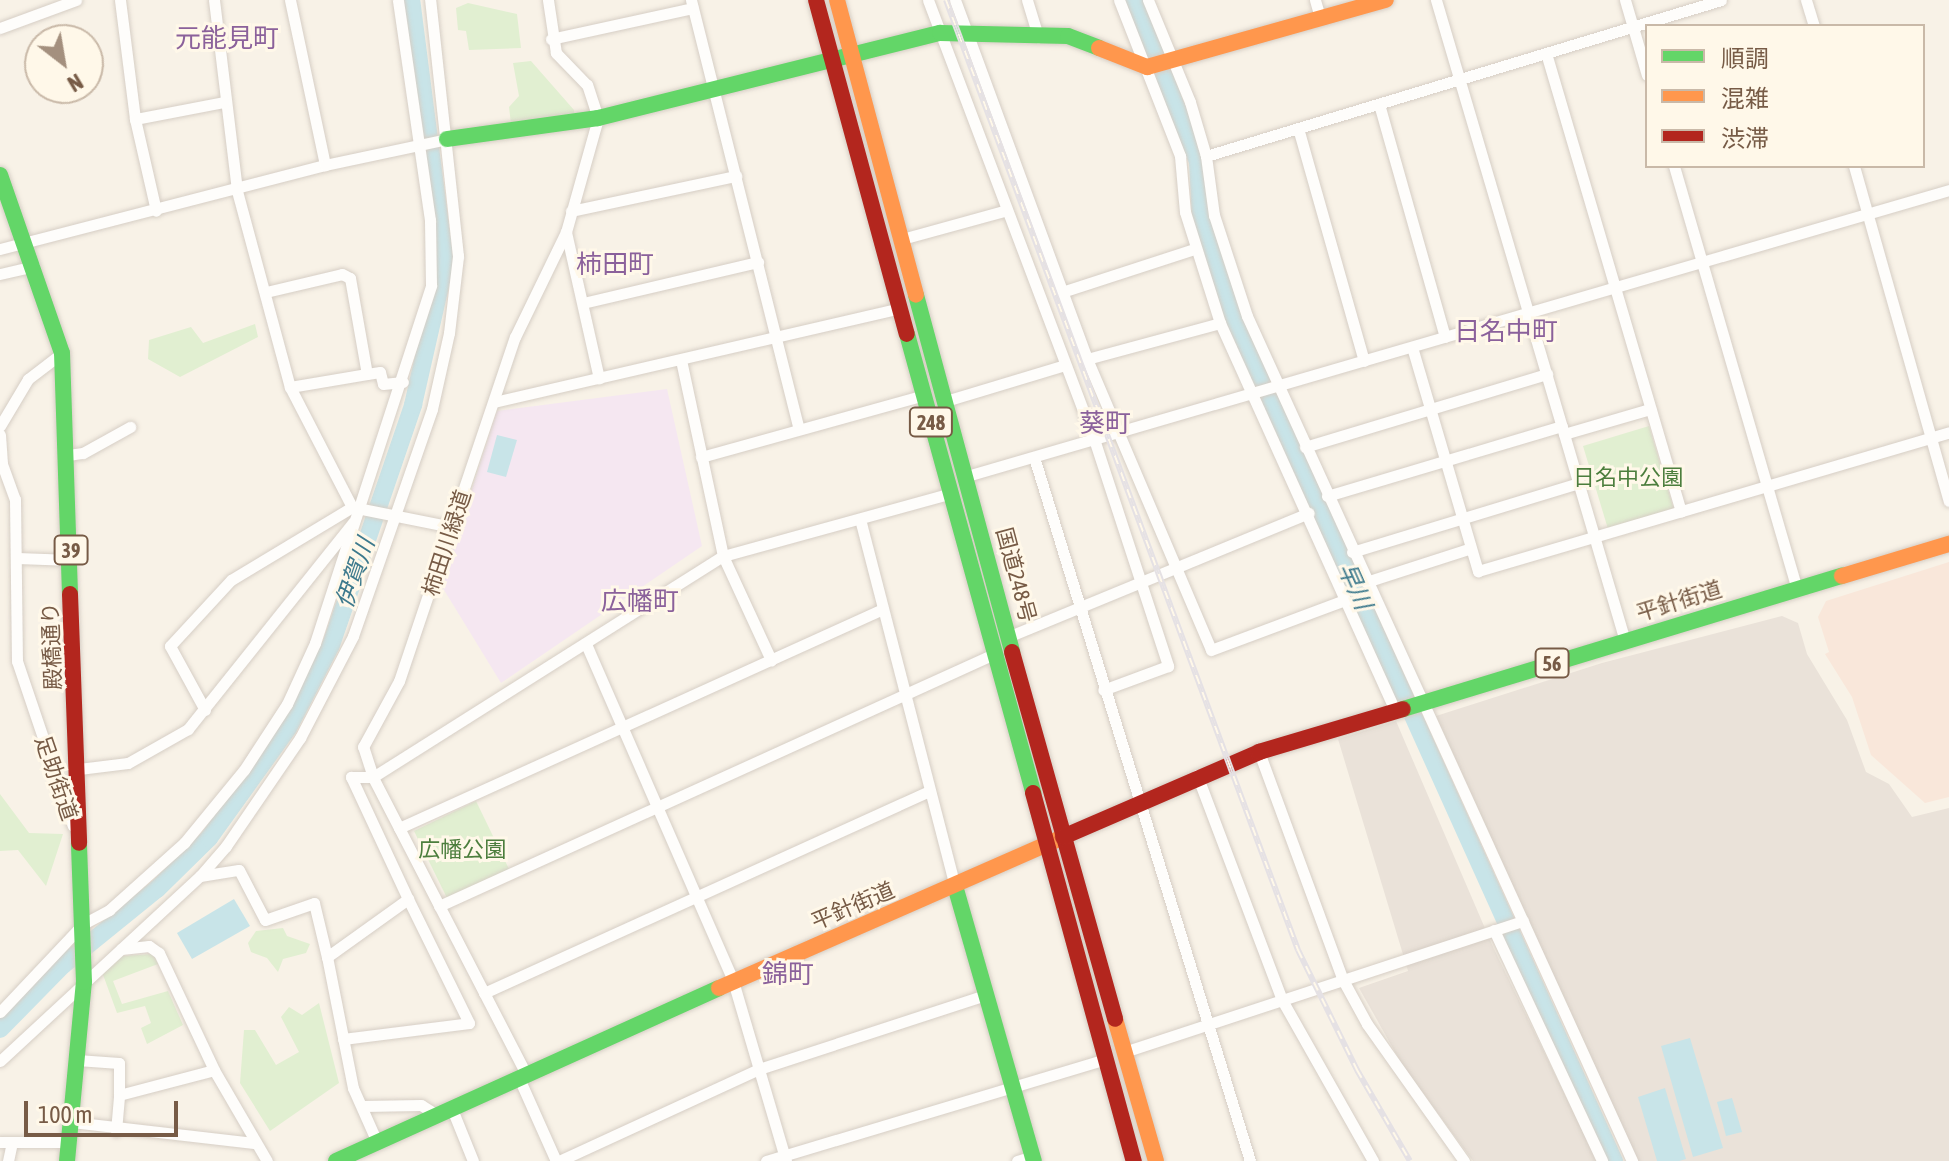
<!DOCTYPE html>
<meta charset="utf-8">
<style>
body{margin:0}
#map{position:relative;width:1949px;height:1161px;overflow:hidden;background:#f8f2e7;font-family:"Asap Condensed","Noto Sans JP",sans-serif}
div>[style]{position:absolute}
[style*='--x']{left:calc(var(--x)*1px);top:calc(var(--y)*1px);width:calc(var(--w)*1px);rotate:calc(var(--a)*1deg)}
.commercial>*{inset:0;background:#f9e7da}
.industrial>*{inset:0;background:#eae2d9}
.education>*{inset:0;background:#f5e7f1}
.green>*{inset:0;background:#e1efd1}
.water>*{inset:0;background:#c8e4e8}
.river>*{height:18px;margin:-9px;padding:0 9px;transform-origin:9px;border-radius:9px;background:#c8e4e8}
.roads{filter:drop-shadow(0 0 2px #d6cec5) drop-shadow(0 0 2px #d6cec5)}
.street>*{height:11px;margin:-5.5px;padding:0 5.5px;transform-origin:5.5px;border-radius:5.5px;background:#fefdfb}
.fast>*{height:16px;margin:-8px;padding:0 8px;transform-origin:8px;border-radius:8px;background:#63d668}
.slow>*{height:16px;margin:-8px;padding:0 8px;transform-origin:8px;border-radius:8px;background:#ff974d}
.jam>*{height:16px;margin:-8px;padding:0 8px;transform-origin:8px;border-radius:8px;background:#b3261e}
.rail>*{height:6px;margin-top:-3px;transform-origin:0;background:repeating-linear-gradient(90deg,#fff8e9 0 9px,#e5e1e4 0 18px);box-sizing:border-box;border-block:2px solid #e5e1e4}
span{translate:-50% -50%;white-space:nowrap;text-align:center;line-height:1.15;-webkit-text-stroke:6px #fff8e9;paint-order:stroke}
.shield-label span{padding:2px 6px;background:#fff8e9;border:2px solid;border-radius:6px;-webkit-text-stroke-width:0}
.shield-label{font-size:20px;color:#775b46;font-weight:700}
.park-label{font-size:22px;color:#4c7e3d}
.street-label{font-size:22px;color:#775b46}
.water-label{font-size:24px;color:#3e7a8d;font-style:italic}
.quarter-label{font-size:26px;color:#8b619b}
.legend{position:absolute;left:1645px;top:24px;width:280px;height:144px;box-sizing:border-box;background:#fff8e9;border:2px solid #c9b9a8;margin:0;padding:10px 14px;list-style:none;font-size:24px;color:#775b46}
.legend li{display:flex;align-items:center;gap:16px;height:40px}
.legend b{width:40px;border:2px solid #c9b9a8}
.north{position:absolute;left:24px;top:24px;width:80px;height:80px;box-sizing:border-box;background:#fff8e9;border:2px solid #c9b9a8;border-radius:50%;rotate:149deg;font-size:22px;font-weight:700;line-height:32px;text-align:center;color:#775b46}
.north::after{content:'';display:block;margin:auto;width:28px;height:36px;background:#a4907e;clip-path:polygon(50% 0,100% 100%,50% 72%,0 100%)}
.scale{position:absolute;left:24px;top:1101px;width:154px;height:36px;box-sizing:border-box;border:4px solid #775b46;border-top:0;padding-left:10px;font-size:24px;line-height:28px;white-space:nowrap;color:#775b46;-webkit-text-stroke:6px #fff8e9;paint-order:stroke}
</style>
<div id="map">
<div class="commercial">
<div style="clip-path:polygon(1949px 562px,1949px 797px,1925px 803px,1871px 755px,1852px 697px,1825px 654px,1829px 652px,1818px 617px,1826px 601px)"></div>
</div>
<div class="industrial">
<div style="clip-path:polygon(1782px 616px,1798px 623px,1807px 654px,1847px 720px,1866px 772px,1889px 784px,1912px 817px,1949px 808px,1949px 1161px,1638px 1161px,1436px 716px,1602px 663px)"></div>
<div style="clip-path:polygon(1396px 721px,1493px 947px,1597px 1161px,1473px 1161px,1403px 1066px,1359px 988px,1408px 971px,1338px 739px)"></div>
</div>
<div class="education">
<div style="clip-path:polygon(667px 389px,702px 546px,501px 683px,441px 585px,497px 411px)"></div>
</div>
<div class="green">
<div style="clip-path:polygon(468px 3px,517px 14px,521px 48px,469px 50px,466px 31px,458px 30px,456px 8px)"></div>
<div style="clip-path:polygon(531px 61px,574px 110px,574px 114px,511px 124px,509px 107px,519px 96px,513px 63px)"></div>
<div style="clip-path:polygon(255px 324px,258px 337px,180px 377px,148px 359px,149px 340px,191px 327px,203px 343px)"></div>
<div style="clip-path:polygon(1649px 426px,1674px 510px,1608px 529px,1583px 446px)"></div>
<div style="clip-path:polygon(0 794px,29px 833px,63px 834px,46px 886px,18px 850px,0 851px)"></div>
<div style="clip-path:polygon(476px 801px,509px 869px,447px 898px,414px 831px)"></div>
<div style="clip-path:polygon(283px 928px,287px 936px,310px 944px,306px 953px,283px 959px,278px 972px,267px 958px,251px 952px,248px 943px,256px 931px)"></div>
<div style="clip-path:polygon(153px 954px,158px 964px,113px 981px,122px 1004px,168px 991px,183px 1025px,147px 1044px,141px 1028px,151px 1023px,145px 1006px,117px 1013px,102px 972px,122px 956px)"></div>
<div style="clip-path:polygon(319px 1003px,339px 1083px,270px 1131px,240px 1083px,244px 1030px,255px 1030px,276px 1065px,299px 1052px,281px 1017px,289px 1007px,302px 1015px)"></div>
</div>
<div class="water">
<div style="clip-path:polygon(497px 435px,517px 440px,506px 477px,487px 472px)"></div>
<div style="clip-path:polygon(234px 899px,250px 926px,192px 959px,177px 933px)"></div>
<div style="clip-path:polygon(1690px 1038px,1723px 1148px,1693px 1157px,1661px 1046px)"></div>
<div style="clip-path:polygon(1665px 1088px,1686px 1159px,1679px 1161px,1657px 1161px,1638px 1097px)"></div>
<div style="clip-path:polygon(1732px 1098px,1742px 1132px,1726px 1136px,1717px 1102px)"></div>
</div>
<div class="river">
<div style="--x:1134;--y:0;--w:174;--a:68.4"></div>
<div style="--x:1198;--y:162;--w:58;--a:87"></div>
<div style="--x:1201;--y:220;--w:107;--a:71.4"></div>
<div style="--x:1235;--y:321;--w:922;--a:65.72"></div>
<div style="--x:0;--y:1029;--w:90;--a:-45.5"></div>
<div style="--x:63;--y:965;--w:121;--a:-39"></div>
<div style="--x:157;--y:889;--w:73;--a:-44.4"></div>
<div style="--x:209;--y:838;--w:135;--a:-54.3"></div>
<div style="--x:288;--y:728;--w:93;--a:-62.6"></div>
<div style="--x:331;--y:645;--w:254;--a:-71.1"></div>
<div style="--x:413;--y:405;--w:145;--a:-77.2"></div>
<div style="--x:445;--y:264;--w:266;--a:-97.3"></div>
</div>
<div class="roads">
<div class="street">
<div style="--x:120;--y:0;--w:120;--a:82.8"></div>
<div style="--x:135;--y:119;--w:94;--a:77.1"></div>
<div style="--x:214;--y:0;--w:192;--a:83.1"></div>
<div style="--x:237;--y:191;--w:203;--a:74.9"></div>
<div style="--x:290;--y:387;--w:135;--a:62.7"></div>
<div style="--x:290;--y:0;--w:169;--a:78"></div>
<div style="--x:691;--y:0;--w:442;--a:75.9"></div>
<div style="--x:928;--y:0;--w:469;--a:69.3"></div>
<div style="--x:1094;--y:439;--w:239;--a:71.9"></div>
<div style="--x:1168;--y:666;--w:69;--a:159.7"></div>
<div style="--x:955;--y:0;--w:382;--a:69.8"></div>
<div style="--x:1087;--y:359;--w:316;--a:66.9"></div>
<div style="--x:1211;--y:650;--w:143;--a:-20.5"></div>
<div style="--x:1027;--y:0;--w:39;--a:73"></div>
<div style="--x:1119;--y:0;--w:168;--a:68.6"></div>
<div style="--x:1180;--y:156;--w:56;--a:84.9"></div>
<div style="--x:1185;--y:212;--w:116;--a:72.5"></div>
<div style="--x:1220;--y:323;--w:425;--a:65.7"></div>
<div style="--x:1148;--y:0;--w:110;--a:67.6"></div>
<div style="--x:1190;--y:102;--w:56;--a:73.5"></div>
<div style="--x:1206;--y:156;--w:60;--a:82.3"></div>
<div style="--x:1214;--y:215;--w:106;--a:71.9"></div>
<div style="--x:1247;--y:316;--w:929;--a:65.5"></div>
<div style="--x:1315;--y:0;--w:19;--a:74"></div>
<div style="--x:1436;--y:0;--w:668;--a:73.57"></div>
<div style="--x:1625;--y:0;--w:78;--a:73.7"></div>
<div style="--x:1806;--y:0;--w:27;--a:73"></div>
<div style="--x:0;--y:28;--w:81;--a:-20.2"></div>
<div style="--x:551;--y:39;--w:145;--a:-12.3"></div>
<div style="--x:1546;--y:53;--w:478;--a:73.6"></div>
<div style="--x:1379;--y:104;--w:242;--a:74.2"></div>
<div style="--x:135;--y:119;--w:91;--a:-10.8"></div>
<div style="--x:1298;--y:128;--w:242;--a:74.2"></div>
<div style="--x:1206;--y:156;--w:538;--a:-16.85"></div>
<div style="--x:1674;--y:166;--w:441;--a:73.8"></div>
<div style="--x:1854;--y:166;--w:348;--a:74.2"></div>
<div style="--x:571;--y:211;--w:169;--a:-12"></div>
<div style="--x:566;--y:232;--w:150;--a:77.3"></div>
<div style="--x:902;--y:239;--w:106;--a:-15.4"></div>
<div style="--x:0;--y:249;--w:336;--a:-14.5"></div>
<div style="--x:325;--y:165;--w:125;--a:-12"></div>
<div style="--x:0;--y:274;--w:35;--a:-13"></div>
<div style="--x:266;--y:292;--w:78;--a:-13.3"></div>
<div style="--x:342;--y:274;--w:9;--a:27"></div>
<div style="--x:350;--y:278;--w:97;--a:80"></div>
<div style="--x:367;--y:374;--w:78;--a:170.4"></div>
<div style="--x:1062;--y:292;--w:139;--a:-18"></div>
<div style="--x:583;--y:303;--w:180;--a:-13.2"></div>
<div style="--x:1412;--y:347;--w:234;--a:73.6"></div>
<div style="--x:1478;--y:571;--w:491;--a:-16.4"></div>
<div style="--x:1087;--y:359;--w:138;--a:-15.1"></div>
<div style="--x:681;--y:360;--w:200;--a:77.9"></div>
<div style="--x:723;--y:556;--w:115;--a:65.2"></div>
<div style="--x:367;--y:374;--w:13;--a:-9"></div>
<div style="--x:380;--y:372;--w:12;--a:76"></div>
<div style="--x:383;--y:384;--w:20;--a:-6"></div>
<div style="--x:946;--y:401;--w:124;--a:-16.8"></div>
<div style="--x:494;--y:402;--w:418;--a:-13"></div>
<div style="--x:0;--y:426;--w:55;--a:-59.2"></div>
<div style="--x:28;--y:379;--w:43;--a:-37.4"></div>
<div style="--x:1564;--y:434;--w:90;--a:-16.2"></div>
<div style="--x:0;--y:435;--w:29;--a:86"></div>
<div style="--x:2;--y:464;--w:37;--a:70"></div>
<div style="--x:15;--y:499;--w:162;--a:89.3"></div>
<div style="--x:17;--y:661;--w:174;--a:71.3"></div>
<div style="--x:1305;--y:447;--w:253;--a:-16.8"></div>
<div style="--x:68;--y:455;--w:15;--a:-8"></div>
<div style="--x:83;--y:453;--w:54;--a:-29"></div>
<div style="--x:701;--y:457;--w:231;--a:-15.5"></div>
<div style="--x:1034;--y:457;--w:736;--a:72.94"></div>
<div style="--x:967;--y:476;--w:1023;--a:-16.24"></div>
<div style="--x:1327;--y:496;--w:245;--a:-16.6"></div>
<div style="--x:860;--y:519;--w:379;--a:75.5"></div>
<div style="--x:1352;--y:552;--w:237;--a:-16.9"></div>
<div style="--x:17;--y:558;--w:55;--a:2.1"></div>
<div style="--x:1366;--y:582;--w:110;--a:-17.9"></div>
<div style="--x:1010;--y:636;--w:323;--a:-22.4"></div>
<div style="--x:586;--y:644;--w:368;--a:66.4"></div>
<div style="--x:733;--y:981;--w:188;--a:73.6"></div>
<div style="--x:205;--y:710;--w:73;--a:-118.7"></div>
<div style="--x:170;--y:646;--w:90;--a:-47.3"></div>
<div style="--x:231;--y:580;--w:141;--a:-31.1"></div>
<div style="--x:352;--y:507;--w:102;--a:11.3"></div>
<div style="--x:1259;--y:752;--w:243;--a:69.8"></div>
<div style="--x:1343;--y:980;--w:50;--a:61.4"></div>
<div style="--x:1367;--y:1024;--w:168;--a:54.7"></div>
<div style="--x:79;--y:769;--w:49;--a:-7"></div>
<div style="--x:128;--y:763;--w:69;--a:-29.5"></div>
<div style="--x:188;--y:729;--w:265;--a:-51.4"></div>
<div style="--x:1197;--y:775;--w:241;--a:69.3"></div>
<div style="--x:1282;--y:1000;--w:185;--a:60.5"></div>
<div style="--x:399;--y:828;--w:531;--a:-24.35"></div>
<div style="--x:200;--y:876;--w:39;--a:-9"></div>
<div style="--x:239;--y:870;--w:56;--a:62.5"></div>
<div style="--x:265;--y:920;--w:52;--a:-19.1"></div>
<div style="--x:314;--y:903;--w:56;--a:76.5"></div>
<div style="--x:439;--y:906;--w:610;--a:-24.42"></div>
<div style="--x:1494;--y:930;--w:255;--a:64.9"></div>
<div style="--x:121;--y:949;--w:28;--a:-6"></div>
<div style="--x:149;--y:946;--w:12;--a:35"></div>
<div style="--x:159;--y:953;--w:129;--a:64.8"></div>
<div style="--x:214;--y:1070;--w:105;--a:59.8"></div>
<div style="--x:484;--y:993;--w:489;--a:-24.4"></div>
<div style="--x:0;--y:1012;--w:121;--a:-46.7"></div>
<div style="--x:83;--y:924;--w:30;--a:-28"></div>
<div style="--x:109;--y:910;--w:101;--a:-41.8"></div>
<div style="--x:184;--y:843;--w:94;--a:-50.6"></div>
<div style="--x:244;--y:770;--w:79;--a:-56.9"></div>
<div style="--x:287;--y:704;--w:67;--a:-65.3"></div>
<div style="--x:315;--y:643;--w:376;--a:-72"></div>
<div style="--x:431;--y:285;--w:65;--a:-90.9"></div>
<div style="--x:430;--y:220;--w:222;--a:-98.3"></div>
<div style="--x:343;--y:1039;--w:127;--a:-7.2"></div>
<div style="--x:469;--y:1023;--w:138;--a:-116.2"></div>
<div style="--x:1124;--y:1052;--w:420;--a:-18.2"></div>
<div style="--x:77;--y:1060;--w:42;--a:4.1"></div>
<div style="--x:119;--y:1063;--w:32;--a:90"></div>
<div style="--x:119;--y:1095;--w:98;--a:-14.7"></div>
<div style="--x:0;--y:1061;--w:272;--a:-42.8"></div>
<div style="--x:200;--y:876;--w:40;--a:-49"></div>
<div style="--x:226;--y:846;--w:131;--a:-55.6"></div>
<div style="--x:300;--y:738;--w:115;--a:-62.5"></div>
<div style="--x:353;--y:636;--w:240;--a:-70.8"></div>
<div style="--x:432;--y:409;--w:78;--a:-77.4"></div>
<div style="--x:449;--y:333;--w:78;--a:-83.3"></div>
<div style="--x:458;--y:256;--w:258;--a:-96.2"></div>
<div style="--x:525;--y:1072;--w:332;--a:-117.3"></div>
<div style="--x:373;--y:777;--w:32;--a:-108"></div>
<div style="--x:363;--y:747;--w:75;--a:-61.4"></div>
<div style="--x:399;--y:681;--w:363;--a:-71.4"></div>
<div style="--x:515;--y:337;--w:117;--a:-64.1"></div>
<div style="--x:566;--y:232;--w:118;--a:-74.3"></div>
<div style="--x:598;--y:118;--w:35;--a:-108"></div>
<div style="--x:587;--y:85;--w:45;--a:-134.1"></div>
<div style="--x:556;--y:53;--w:54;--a:-98.6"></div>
<div style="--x:518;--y:1076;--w:93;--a:65.9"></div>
<div style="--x:363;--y:1106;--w:58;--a:-1"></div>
<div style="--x:421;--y:1105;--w:19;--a:32"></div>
<div style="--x:452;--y:1109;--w:56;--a:68"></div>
<div style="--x:72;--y:1122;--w:183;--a:6.6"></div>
<div style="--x:116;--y:1131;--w:36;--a:-85"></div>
<div style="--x:0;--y:1142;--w:69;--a:0"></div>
<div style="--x:377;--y:1142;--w:59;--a:-114"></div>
<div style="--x:353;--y:1088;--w:134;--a:-101.2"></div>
<div style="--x:327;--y:957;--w:100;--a:-35.6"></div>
<div style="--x:408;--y:899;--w:135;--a:-115"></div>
<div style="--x:351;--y:777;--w:22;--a:0"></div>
<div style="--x:373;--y:777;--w:414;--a:-32.3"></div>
<div style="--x:723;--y:556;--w:237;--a:-15.4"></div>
<div style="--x:8;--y:1161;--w:19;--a:-78"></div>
<div style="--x:559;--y:1161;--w:220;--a:-24.7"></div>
<div style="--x:759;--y:1069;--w:239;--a:-18.1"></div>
<div style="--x:766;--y:1161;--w:354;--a:-16.7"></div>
<div style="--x:1017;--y:1161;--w:17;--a:-17"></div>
</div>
<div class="fast">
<div style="--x:447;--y:139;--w:152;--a:-7.9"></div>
<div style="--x:598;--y:118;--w:352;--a:-14"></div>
<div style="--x:940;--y:33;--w:128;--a:1.3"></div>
<div style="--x:1068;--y:36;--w:33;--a:21"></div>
<div style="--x:0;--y:175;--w:188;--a:70.8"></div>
<div style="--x:62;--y:353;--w:241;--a:88.1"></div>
<div style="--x:916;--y:295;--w:370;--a:74.9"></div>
<div style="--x:907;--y:334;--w:476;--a:74.6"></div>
<div style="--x:1403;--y:709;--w:459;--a:-16.9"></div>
<div style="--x:955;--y:886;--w:286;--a:74"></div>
<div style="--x:67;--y:1161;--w:180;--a:-84.6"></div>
<div style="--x:84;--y:982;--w:139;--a:-92.1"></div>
<div style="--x:336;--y:1161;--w:420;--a:-24.3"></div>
</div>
<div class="slow">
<div style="--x:837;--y:0;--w:305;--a:75"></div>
<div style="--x:1099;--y:48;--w:52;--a:21.6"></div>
<div style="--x:1147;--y:67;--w:248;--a:-15.7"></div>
<div style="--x:1842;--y:576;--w:112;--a:-16.7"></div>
<div style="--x:719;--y:988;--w:370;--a:-23.7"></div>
<div style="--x:1115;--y:1019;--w:148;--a:73.9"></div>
</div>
<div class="jam">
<div style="--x:816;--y:0;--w:346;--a:74.8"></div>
<div style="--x:70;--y:594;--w:249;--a:87.9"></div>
<div style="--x:1012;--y:652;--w:381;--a:74.3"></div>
<div style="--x:1033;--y:793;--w:382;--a:74.7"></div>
<div style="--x:1063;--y:837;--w:214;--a:-23.4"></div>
<div style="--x:1259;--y:752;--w:150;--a:-16.6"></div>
</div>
</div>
<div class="rail">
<div style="--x:946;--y:0;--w:1013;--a:69.67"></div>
<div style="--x:1298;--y:950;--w:134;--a:63.8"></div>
<div style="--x:1357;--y:1070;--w:105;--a:59.8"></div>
</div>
<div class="shield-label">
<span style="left:931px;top:422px">248</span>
<span style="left:71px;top:550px">39</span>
<span style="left:1552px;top:663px">56</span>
</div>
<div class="park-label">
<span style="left:1628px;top:478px">日名中公園</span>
<span style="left:462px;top:850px">広幡公園</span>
</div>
<div class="street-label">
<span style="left:447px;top:543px;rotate:-72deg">柿田川緑道</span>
<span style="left:1016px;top:575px;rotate:75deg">国道248号</span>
<span style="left:1679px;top:601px;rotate:-17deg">平針街道</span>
<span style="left:52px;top:646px;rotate:-92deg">殿橋通り</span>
<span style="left:56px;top:778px;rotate:71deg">足助街道</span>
<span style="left:853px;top:906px;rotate:-23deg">平針街道</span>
</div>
<div class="water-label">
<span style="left:355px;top:573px;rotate:-71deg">伊賀川</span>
<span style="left:1355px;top:586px;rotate:66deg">早川</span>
</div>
<div class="quarter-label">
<span style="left:227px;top:39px">元能見町</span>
<span style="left:615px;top:265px">柿田町</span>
<span style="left:1506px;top:332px">日名中町</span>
<span style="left:1105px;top:424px">葵町</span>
<span style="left:640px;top:602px">広幡町</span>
<span style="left:788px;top:975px">錦町</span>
</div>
<ul class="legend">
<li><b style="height:10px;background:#63d668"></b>順調</li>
<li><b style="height:10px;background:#ff974d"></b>混雑</li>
<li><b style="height:10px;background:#b3261e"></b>渋滞</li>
</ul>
<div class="north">N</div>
<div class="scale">100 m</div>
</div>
